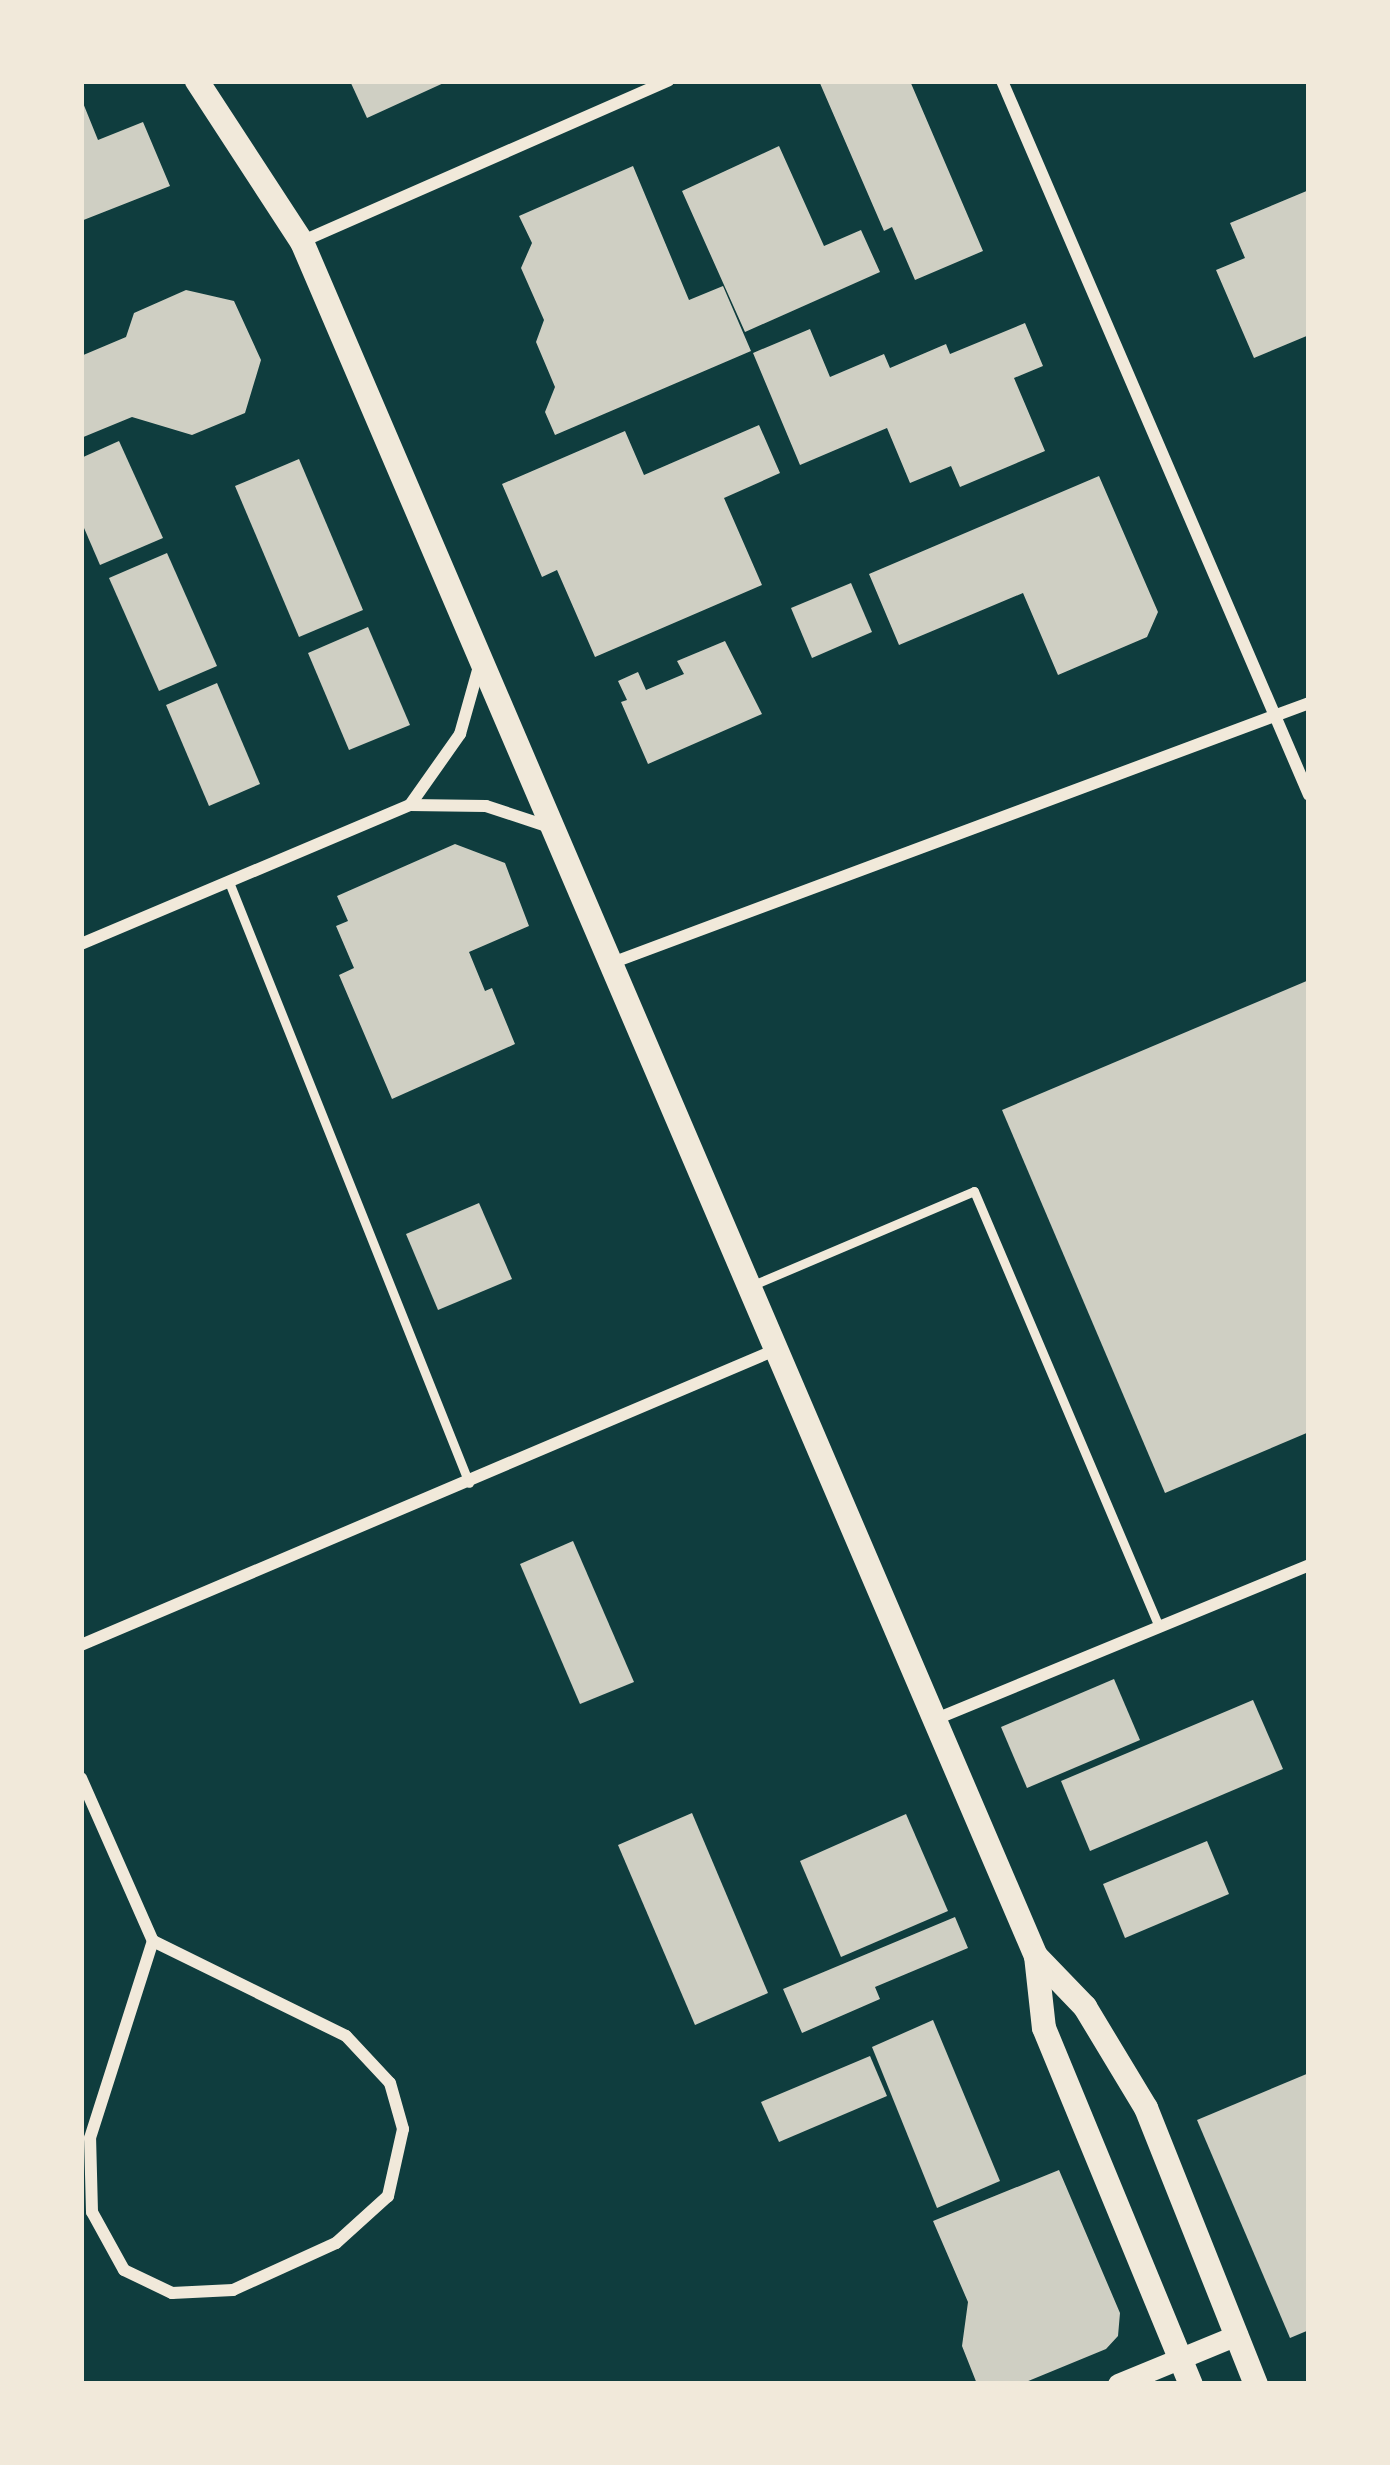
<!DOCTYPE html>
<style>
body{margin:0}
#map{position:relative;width:1390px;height:2465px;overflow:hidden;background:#0f3d3e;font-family:Merriweather,serif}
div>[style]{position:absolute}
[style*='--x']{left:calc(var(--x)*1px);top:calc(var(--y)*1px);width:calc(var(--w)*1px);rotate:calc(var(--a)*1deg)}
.building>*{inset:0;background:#cfcfc3}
.service>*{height:9px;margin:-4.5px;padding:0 4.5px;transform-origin:4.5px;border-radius:4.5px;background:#f1e9da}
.minor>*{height:12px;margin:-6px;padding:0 6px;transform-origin:6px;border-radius:6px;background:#f1e9da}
.tertiary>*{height:21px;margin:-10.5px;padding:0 10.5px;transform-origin:10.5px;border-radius:10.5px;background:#f1e9da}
.secondary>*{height:24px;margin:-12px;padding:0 12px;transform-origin:12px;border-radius:12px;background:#f1e9da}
span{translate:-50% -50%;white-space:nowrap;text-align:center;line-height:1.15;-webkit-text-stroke:12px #f1e9da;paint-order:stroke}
.frame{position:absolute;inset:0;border:84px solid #f1e9da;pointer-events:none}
</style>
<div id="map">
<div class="building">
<div style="clip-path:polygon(350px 81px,448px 81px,367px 118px)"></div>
<div style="clip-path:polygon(819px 81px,910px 81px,983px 251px,915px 280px,892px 227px,884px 231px)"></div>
<div style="clip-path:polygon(81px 98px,98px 140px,143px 122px,170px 186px,81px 221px)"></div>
<div style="clip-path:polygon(779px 146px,824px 246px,861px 230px,880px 272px,745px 332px,682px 191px)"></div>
<div style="clip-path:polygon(633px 166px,689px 300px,723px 286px,751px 351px,555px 435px,545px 412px,555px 387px,536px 342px,544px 320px,521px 268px,532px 243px,519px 216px)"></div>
<div style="clip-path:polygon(1309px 190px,1309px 335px,1254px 358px,1216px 270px,1245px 258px,1230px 223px)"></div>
<div style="clip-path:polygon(186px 290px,234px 301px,261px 360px,245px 413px,192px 435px,132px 417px,81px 438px,81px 356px,126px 337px,134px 313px)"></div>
<div style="clip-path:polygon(1025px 323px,1043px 366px,1014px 378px,1045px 451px,960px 487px,951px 466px,910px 483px,887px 428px,800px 465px,753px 353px,810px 329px,830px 377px,884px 354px,890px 368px,946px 344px,950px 354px)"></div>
<div style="clip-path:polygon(759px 425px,780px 473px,724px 498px,762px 585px,595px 657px,557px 570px,542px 577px,502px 484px,625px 431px,644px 475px)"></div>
<div style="clip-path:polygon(119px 441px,163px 538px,100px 565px,81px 521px,81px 458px)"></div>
<div style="clip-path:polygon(299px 459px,363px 610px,299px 637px,235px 486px)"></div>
<div style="clip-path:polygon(1099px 476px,1158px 612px,1147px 637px,1058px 675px,1023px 593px,899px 645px,869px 574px)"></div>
<div style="clip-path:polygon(167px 553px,217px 666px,159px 691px,109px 578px)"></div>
<div style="clip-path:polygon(851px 583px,872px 632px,812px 658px,791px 608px)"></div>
<div style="clip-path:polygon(368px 627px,410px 725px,349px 750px,308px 653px)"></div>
<div style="clip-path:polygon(725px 641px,762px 714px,648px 764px,621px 702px,627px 700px,618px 681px,638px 672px,646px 690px,684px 674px,677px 661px)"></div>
<div style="clip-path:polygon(217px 683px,260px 784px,209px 806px,166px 705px)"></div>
<div style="clip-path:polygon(455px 844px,505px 863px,529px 926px,469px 952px,485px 991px,492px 988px,515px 1044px,392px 1099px,339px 975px,354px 968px,336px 926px,348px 921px,337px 896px)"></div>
<div style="clip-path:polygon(1309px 980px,1309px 1432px,1165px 1493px,1002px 1110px)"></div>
<div style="clip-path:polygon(479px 1203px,512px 1279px,438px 1310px,406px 1234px)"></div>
<div style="clip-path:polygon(573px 1541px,634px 1682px,580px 1704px,520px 1564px)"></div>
<div style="clip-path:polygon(1114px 1679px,1140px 1740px,1027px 1788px,1001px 1727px)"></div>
<div style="clip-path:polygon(1253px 1700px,1283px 1769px,1090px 1851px,1061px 1781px)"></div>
<div style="clip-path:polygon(692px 1813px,768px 1993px,695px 2025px,618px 1845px)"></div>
<div style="clip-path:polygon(906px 1814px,948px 1911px,841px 1957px,800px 1861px)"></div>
<div style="clip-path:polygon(1207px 1841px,1229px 1894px,1125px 1938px,1103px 1884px)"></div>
<div style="clip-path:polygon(955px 1917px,968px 1948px,875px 1987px,880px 1999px,802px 2033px,783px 1989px)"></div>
<div style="clip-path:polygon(933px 2020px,1000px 2181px,937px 2208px,872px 2047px)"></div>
<div style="clip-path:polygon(870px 2056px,887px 2096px,779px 2142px,761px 2102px)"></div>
<div style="clip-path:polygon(1309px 2073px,1309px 2330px,1290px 2338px,1197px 2120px)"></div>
<div style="clip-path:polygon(1059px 2170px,1120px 2313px,1118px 2336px,1106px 2349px,1021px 2384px,977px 2384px,962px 2346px,968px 2302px,933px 2221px)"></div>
</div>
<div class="service">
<div style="--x:229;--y:882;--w:647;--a:68.23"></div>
<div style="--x:753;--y:1285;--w:240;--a:-23"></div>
<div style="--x:974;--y:1191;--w:471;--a:67"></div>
</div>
<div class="minor">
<div style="--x:1002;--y:81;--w:777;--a:66.73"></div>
<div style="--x:303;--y:241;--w:399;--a:-23.7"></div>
<div style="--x:410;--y:805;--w:87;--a:-54.8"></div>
<div style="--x:460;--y:734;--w:74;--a:-74.3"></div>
<div style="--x:81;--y:944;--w:357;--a:-22.9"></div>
<div style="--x:410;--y:805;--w:76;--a:0.8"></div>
<div style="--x:486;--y:806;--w:67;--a:18.2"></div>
<div style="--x:609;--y:964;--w:747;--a:-20.45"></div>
<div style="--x:81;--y:1645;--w:754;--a:-23.03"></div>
<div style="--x:936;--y:1719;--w:404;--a:-22.4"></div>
<div style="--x:81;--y:1778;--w:178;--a:66.2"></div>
<div style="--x:153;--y:1941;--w:215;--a:26.2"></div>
<div style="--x:346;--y:2036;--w:64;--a:46.9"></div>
<div style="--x:390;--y:2083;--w:48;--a:74.2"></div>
<div style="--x:403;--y:2129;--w:69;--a:102.6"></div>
<div style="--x:388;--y:2196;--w:70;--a:137.9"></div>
<div style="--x:336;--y:2243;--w:113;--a:155.5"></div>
<div style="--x:233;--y:2290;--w:61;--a:177.2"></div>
<div style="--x:172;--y:2293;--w:53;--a:-154.4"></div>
<div style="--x:124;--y:2270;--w:66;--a:-118.9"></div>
<div style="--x:92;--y:2212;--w:74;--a:-91.5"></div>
<div style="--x:90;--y:2138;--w:207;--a:-72.3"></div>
</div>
<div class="tertiary">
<div style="--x:1118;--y:2384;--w:129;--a:-22.4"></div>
</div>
<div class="secondary">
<div style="--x:197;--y:81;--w:192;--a:56.9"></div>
<div style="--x:302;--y:242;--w:1865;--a:66.82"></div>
<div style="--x:1036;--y:1956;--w:72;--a:83.7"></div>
<div style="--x:1044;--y:2028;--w:385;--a:67.6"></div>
<div style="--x:1036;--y:1956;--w:71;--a:46.1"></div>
<div style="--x:1085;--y:2007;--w:118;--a:58.9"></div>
<div style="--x:1146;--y:2108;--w:297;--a:68.3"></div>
</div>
<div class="frame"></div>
</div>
